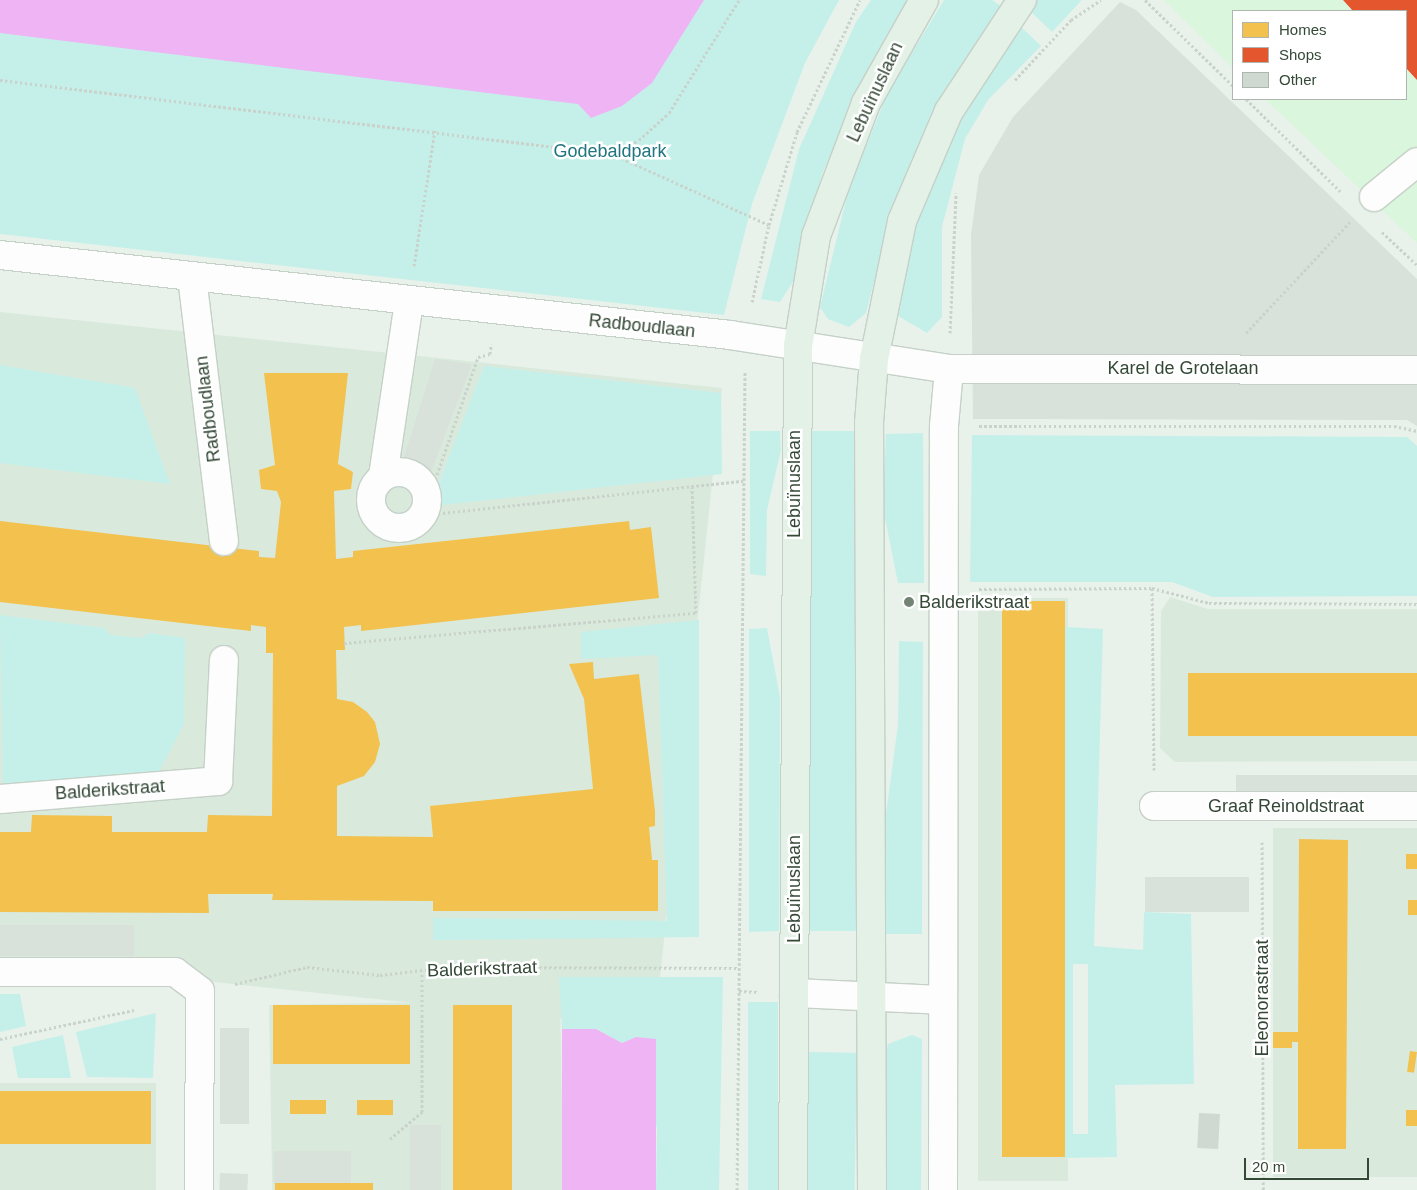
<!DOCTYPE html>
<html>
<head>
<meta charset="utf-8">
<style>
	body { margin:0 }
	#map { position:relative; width:1417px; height:1190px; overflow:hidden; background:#e8f2ea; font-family:Helvetica,sans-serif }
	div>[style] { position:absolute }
	.residential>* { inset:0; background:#d9eadd; transform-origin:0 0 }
	.commercial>* { inset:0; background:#daf6dc }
	.green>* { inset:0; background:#c5f0ea; transform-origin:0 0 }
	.parking>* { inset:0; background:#d8e1da; transform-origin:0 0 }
	.water>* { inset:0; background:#eeb4f4 }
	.homes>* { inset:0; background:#f2c14e; transform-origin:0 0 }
	.shops>* { inset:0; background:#e4572e }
	.building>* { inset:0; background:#cfd9d1; transform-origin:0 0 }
	.path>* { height:3px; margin-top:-1.5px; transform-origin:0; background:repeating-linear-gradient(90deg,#c9d2cb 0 2.5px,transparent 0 5px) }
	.roads { filter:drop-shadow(1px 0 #c5d0c7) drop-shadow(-1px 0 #c5d0c7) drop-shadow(0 1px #c5d0c7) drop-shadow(0 -1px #c5d0c7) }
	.street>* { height:28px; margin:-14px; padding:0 14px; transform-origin:14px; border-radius:14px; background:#fcfdfc }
	.street>.ring { margin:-14px; padding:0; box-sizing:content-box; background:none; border:28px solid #fcfdfc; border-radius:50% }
	.primary>* { height:28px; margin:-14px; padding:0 14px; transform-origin:14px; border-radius:14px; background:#e3f1e6 }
	.dots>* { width:14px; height:14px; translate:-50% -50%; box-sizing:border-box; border:2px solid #fff; border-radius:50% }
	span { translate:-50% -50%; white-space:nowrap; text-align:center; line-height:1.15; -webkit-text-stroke:5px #fff; paint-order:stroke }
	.street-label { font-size:18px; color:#344836 }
	.park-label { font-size:18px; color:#207580 }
	.poi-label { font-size:18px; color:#344836 }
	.left { translate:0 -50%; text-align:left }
	.legend { position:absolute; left:1232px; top:10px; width:175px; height:90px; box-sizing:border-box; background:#fff; border:1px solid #aeb6af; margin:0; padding:6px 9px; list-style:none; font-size:15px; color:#344836 }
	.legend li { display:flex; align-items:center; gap:10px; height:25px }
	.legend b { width:25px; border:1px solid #aeb6af }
	.scale { position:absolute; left:1244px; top:1158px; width:125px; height:22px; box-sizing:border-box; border:2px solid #344836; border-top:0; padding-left:6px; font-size:15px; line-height:18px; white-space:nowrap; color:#344836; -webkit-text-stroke:4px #fff; paint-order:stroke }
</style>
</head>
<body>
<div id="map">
	<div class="residential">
		<div style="left:0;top:312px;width:726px;height:644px;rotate:6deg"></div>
		<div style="clip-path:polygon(1170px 597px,1208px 609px,1417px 609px,1417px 761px,1175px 762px,1160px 748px,1161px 611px)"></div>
		<div style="left:1068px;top:598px;width:583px;height:90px;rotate:90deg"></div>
		<div style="left:1273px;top:828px;width:144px;height:349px"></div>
		<div style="left:560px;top:1000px;width:190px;height:291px;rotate:89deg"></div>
		<div style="left:0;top:1083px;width:156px;height:107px"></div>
	</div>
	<div class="commercial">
		<div style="clip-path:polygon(1164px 0,1417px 0,1417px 243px,1265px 99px,1406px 99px,1406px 11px,1233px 11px,1233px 68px)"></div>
	</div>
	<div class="green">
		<div style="clip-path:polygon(0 0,839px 0,805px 63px,752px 204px,724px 315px,0 234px)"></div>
		<div style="clip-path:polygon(871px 0,909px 0,857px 94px,822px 174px,796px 277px,780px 302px,761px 299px,799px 149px,856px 22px)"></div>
		<div style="clip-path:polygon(944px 0,992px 0,1004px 8px,937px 107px,895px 200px,866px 313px,849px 327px,828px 319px,820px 307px,848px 192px,887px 94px)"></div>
		<div style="clip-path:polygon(1038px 0,1082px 0,1052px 32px,1028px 9px)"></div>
		<div style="clip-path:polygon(1018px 24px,1041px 46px,988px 100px,965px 139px,942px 227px,942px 317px,927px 333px,898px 316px,896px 294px,923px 200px,943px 149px)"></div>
		<div style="clip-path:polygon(0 365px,135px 388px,170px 484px,0 463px)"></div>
		<div style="clip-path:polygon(484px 366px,721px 393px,722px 474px,442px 505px,439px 483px)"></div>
		<div style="clip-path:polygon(750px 431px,780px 431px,781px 450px,767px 510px,766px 576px,750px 574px)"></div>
		<div style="left:860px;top:431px;width:500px;height:50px;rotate:90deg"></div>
		<div style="clip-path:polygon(923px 433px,924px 583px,898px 583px,883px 508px,886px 434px)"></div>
		<div style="clip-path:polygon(972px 435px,1407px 437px,1417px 446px,1417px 596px,1213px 597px,1172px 582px,970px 582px)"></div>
		<div style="clip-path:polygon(0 615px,104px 628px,111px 635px,142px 638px,149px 633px,185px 638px,184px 724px,156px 777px,3px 790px)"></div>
		<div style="clip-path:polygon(699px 620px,699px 937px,433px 940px,433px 918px,667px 921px,658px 655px,581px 659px,581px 632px)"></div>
		<div style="clip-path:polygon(evenodd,1065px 627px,1103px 629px,1094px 946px,1143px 950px,1144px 912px,1191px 914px,1194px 1084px,1115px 1085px,1117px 1157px,1063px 1158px,1065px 627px,1073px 964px,1088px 964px,1088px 1134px,1073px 1134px,1073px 964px)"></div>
		<div style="clip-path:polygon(767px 628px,780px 697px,779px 931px,749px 932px,749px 629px)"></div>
		<div style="clip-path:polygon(899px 641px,923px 642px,922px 934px,884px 934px,882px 843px,898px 725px)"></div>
		<div style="clip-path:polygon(559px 977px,723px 977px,719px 1190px,656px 1190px,657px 1128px,636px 1037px,622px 1043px,596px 1029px,562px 1029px)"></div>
		<div style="clip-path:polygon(0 994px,20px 994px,26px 1026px,0 1032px)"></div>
		<div style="left:748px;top:1002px;width:30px;height:188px"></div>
		<div style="clip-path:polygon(156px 1013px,153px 1078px,87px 1077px,76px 1032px)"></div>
		<div style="clip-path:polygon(63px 1035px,71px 1078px,18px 1078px,12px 1047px)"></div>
		<div style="clip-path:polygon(912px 1035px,922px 1039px,921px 1190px,883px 1190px,883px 1065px,888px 1044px)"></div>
		<div style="left:808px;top:1052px;width:49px;height:138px;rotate:1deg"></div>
	</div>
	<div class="parking">
		<div style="clip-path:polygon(1120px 2px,1136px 10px,1417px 279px,1417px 426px,1407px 420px,973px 419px,971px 235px,979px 175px,1013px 117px)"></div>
		<div style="clip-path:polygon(435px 359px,472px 364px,430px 475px,403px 460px)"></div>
		<div style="left:1236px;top:775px;width:181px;height:17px"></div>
		<div style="left:1145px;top:877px;width:104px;height:35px"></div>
		<div style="left:0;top:925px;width:134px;height:31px"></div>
		<div style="left:220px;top:1028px;width:29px;height:96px"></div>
		<div style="left:410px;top:1125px;width:31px;height:65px"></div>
		<div style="left:274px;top:1151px;width:77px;height:33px"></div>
		<div style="left:220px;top:1173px;width:28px;height:17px;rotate:2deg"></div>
	</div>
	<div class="water">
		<div style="clip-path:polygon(0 0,704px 0,652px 83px,622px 106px,591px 118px,578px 104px,0 33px)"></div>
		<div style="clip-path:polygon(562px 1029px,596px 1029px,622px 1043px,636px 1037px,656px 1039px,656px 1190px,562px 1190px)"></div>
	</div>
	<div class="homes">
		<div style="clip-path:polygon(264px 373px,348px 373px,338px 464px,353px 472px,351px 489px,334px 491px,336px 559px,353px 557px,353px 551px,629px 521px,630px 530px,651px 527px,659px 598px,361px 631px,361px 625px,344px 627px,345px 650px,336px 650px,337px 699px,353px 702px,367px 712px,375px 722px,380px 744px,375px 762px,364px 776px,337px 786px,337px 836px,433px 837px,430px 806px,593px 789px,584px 699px,569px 664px,593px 662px,594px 679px,639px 674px,655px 811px,655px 826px,649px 827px,652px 860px,658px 860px,658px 911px,433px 911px,433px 901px,272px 900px,273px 894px,208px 894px,209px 913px,0 912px,0 832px,31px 832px,32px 815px,112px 816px,112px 832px,207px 832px,208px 815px,272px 816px,273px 653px,266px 653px,266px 627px,251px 625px,251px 631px,0 602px,0 521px,259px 551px,259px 557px,275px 558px,281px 502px,277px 491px,261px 489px,259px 470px,275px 465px)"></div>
		<div style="left:1002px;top:601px;width:63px;height:556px"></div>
		<div style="left:1188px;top:673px;width:229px;height:63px"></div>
		<div style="clip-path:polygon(1299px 839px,1348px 840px,1346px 1149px,1298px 1149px,1298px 1042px,1292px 1042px,1292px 1048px,1273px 1048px,1273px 1032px,1298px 1032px)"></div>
		<div style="left:1406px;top:854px;width:11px;height:15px"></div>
		<div style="left:1408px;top:900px;width:9px;height:15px"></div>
		<div style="left:273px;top:1005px;width:137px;height:59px"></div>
		<div style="left:453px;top:1005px;width:59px;height:185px"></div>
		<div style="left:1410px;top:1051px;width:7px;height:21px;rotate:8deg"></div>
		<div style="left:0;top:1091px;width:151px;height:53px"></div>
		<div style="left:290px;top:1100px;width:36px;height:14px"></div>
		<div style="left:357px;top:1100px;width:36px;height:15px"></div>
		<div style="left:1406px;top:1110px;width:11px;height:16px"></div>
		<div style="left:275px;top:1183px;width:98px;height:7px"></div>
	</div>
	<div class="shops">
		<div style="clip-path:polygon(1343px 0,1417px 0,1417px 80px,1406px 68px,1406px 11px,1353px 11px)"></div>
	</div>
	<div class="building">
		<div style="left:1199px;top:1113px;width:21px;height:35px;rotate:3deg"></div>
	</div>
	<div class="path">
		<div style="left:1145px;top:0;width:123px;rotate:44.3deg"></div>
		<div style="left:0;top:80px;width:616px;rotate:6.89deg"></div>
		<div style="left:612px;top:154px;width:172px;rotate:24.3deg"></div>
		<div style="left:1015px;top:80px;width:82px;rotate:-47deg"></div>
		<div style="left:1071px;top:20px;width:36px;rotate:-34deg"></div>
		<div style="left:1246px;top:99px;width:132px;rotate:44.4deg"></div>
		<div style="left:612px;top:154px;width:30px;rotate:-27deg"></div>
		<div style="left:639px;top:140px;width:40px;rotate:-42deg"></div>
		<div style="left:669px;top:113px;width:133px;rotate:-58.2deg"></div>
		<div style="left:1382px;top:232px;width:48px;rotate:43.3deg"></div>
		<div style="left:414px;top:266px;width:138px;rotate:-81.2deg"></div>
		<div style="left:752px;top:302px;width:79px;rotate:-77.6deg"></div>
		<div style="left:769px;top:225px;width:97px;rotate:-73.2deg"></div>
		<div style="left:797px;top:132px;width:146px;rotate:-64.5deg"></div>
		<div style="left:950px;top:333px;width:140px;rotate:-87.5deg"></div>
		<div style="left:1246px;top:333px;width:152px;rotate:-46.9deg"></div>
		<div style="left:979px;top:426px;width:415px"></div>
		<div style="left:1394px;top:426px;width:24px;rotate:12deg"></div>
		<div style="left:427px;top:503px;width:155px;rotate:-70.7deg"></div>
		<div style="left:478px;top:357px;width:12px;rotate:-14deg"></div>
		<div style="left:490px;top:354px;width:10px;rotate:-84deg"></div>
		<div style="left:423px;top:515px;width:322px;rotate:-6.1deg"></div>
		<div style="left:1152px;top:588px;width:182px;rotate:89.4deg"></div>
		<div style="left:979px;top:589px;width:173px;rotate:-0.3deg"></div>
		<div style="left:1152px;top:588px;width:59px;rotate:14.7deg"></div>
		<div style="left:1209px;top:603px;width:208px;rotate:0.3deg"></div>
		<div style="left:344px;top:643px;width:353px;rotate:-4.9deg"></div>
		<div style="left:696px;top:613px;width:126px;rotate:-91.8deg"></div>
		<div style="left:1262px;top:842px;width:348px;rotate:89.8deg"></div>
		<div style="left:235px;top:984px;width:74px;rotate:-13.3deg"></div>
		<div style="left:307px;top:967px;width:73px;rotate:6.3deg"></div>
		<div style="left:380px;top:975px;width:69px;rotate:-6.6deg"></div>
		<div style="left:449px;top:967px;width:289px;rotate:0.2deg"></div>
		<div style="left:739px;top:991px;width:19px;rotate:3deg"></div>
		<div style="left:0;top:1039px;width:137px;rotate:-12.2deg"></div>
		<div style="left:390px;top:1139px;width:42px;rotate:-40.2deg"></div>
		<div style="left:422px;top:1112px;width:141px;rotate:-90deg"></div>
		<div style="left:737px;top:1190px;width:818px;rotate:-89.44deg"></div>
	</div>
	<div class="roads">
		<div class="street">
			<div style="left:1374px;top:197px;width:55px;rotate:-39.1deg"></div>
			<div style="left:0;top:255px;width:734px;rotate:6.25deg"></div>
			<div style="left:730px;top:335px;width:222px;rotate:8.8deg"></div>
			<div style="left:949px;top:369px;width:468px;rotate:0.1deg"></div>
			<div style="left:192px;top:277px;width:266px;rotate:83.1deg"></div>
			<div class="ring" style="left:371px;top:472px;width:28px;height:28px"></div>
			<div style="left:383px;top:476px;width:175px;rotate:-81.5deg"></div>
			<div style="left:0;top:799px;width:219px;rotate:-4.7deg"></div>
			<div style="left:218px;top:781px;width:121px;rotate:-87.2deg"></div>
			<div style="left:1154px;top:806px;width:263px"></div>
			<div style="left:0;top:972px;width:175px"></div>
			<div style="left:175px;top:972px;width:31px;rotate:37deg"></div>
			<div style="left:200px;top:991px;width:199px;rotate:90.3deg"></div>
			<div style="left:794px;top:993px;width:148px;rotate:2.7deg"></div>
			<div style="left:943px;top:1190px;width:764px;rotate:-89.93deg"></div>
			<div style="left:944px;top:426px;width:57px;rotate:-85deg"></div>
		</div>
		<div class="primary">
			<div style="left:793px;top:1190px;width:844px;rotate:-89.66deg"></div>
			<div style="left:798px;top:346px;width:111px;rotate:-80.7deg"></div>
			<div style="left:816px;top:236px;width:142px;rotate:-69.4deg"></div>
			<div style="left:866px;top:103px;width:118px;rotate:-60.6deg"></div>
			<div style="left:872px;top:1190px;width:767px;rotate:-90.22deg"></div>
			<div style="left:869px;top:423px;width:64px;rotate:-85.5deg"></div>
			<div style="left:874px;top:359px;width:141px;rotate:-78.5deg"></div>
			<div style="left:902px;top:221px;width:120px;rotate:-66.9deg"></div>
			<div style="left:949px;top:111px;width:133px;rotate:-56.7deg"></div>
		</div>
	</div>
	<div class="dots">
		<div style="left:909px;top:602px;background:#738475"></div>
	</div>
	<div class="street-label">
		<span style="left:875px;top:92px;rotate:-65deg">Lebuïnuslaan</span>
		<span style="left:642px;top:326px;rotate:6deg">Radboudlaan</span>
		<span style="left:1183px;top:368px">Karel de Grotelaan</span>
		<span style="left:208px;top:409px;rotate:-97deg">Radboudlaan</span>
		<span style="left:794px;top:484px;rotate:-90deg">Lebuïnuslaan</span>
		<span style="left:110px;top:790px;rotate:-4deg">Balderikstraat</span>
		<span style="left:1286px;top:806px">Graaf Reinoldstraat</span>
		<span style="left:794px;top:889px;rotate:-90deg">Lebuïnuslaan</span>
		<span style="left:482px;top:969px;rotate:-2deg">Balderikstraat</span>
		<span style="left:1262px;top:998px;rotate:-90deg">Eleonorastraat</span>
	</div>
	<div class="park-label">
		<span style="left:610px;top:151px">Godebaldpark</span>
	</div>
	<div class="poi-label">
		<span class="left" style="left:919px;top:602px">Balderikstraat</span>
	</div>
	<ul class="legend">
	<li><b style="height:14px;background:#f2c14e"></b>Homes</li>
	<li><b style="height:14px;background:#e4572e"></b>Shops</li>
	<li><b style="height:14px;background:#cfd9d1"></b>Other</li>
	</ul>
	<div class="scale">20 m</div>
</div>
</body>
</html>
